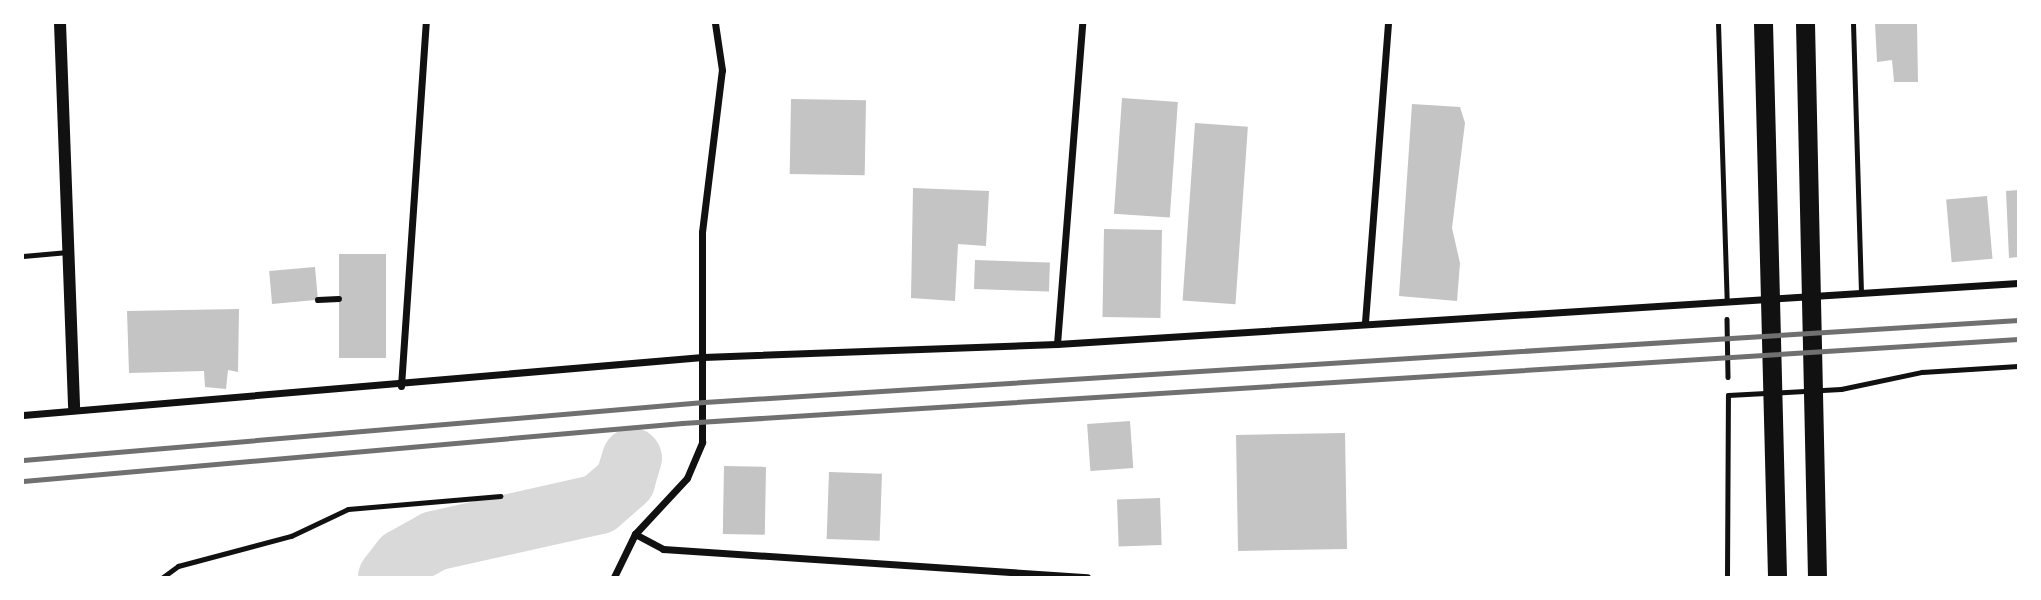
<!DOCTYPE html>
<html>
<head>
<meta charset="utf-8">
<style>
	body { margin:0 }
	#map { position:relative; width:2041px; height:600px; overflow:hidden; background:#fff; font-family:Jost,sans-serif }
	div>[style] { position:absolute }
	.river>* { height:60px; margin:-30px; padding:0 30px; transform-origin:30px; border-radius:30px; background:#d9d9d9 }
	.building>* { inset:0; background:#c4c4c4; transform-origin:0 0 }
	.path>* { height:4.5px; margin:-2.25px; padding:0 2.25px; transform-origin:2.25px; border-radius:2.25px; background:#111 }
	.service>* { height:5px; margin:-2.5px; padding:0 2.5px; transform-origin:2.5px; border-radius:2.5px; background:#111 }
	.pedestrian>* { height:6px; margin:-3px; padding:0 3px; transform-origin:3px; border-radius:3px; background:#111 }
	.minor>* { height:7px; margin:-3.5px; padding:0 3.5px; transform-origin:3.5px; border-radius:3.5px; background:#111 }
	.tertiary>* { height:12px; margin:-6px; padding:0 6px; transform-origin:6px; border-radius:6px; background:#111 }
	.trunk>* { height:19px; margin:-9.5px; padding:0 9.5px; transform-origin:9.5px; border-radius:9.5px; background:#111 }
	.rail>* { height:5px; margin:-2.5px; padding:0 2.5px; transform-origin:2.5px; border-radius:2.5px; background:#707070 }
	span { translate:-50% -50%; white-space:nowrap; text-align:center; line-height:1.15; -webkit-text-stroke:6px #fff; paint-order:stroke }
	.frame { position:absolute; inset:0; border:24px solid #fff; pointer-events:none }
</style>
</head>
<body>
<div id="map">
	<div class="river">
		<div style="left:388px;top:577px;width:23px;rotate:-52deg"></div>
		<div style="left:402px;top:559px;width:37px;rotate:-29deg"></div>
		<div style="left:434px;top:541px;width:169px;rotate:-12.6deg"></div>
		<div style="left:599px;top:504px;width:35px;rotate:-41deg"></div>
		<div style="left:625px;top:481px;width:24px;rotate:-73deg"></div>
	</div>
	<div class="building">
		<div style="clip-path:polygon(1875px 23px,1917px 23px,1918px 82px,1894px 82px,1892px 60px,1877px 62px)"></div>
		<div style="left:1122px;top:98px;width:56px;height:116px;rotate:4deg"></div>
		<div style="left:791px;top:99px;width:75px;height:75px;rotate:1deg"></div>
		<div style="clip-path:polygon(1412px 104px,1460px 107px,1465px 123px,1452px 228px,1460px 263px,1457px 301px,1399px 296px)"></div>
		<div style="left:1195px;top:123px;width:53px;height:178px;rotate:4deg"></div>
		<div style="clip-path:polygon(913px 188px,989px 191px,986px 246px,958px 244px,955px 301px,911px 298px)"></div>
		<div style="clip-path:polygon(2018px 190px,2018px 257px,2009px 258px,2006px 191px)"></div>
		<div style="left:1987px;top:196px;width:63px;height:41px;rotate:85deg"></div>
		<div style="left:1104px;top:229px;width:58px;height:88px;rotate:1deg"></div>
		<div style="left:339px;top:254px;width:47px;height:104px"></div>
		<div style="left:975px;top:260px;width:75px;height:29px;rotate:2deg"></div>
		<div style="left:315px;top:267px;width:33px;height:46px;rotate:85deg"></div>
		<div style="clip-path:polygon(239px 309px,238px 372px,228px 370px,226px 389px,205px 387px,204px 371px,129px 373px,127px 311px)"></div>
		<div style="left:1130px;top:421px;width:47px;height:43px;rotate:86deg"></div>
		<div style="left:1345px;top:433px;width:116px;height:109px;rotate:89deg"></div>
		<div style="left:724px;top:466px;width:42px;height:68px;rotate:1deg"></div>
		<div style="left:829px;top:472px;width:53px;height:67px;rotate:2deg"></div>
		<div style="left:1160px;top:498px;width:47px;height:43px;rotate:88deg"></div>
	</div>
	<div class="path">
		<div style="left:1727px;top:319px;width:58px;rotate:89deg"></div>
	</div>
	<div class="service">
		<div style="left:1718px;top:23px;width:279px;rotate:88.2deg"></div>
		<div style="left:1853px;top:23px;width:270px;rotate:88.3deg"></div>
		<div style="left:23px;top:256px;width:45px;rotate:-5.1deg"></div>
		<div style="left:163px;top:577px;width:19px;rotate:-36deg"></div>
		<div style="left:178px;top:566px;width:117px;rotate:-14.9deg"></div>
		<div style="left:291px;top:536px;width:63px;rotate:-25.3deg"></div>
		<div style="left:348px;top:509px;width:153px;rotate:-4.9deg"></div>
		<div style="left:1727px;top:577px;width:182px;rotate:-89.7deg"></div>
		<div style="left:1728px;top:395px;width:113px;rotate:-3deg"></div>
		<div style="left:1841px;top:389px;width:83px;rotate:-11.9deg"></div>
		<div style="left:1922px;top:372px;width:96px;rotate:-3.6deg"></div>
	</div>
	<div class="pedestrian">
		<div style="left:318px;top:300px;width:21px;rotate:-3deg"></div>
	</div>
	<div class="minor">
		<div style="left:1365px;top:322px;width:300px;rotate:-85.6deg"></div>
		<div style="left:1057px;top:344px;width:322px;rotate:-85.5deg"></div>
		<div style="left:401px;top:386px;width:364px;rotate:-86.1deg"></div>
		<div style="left:23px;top:415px;width:682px;rotate:-4.88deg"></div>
		<div style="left:703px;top:357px;width:354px;rotate:-2.1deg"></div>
		<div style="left:1057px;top:344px;width:963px;rotate:-3.63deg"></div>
		<div style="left:635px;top:534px;width:32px;rotate:28deg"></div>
		<div style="left:663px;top:549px;width:425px;rotate:3.8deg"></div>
		<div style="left:614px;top:577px;width:48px;rotate:-64deg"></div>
		<div style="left:635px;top:534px;width:76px;rotate:-47.1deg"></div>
		<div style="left:687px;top:478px;width:39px;rotate:-67deg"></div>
		<div style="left:702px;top:442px;width:210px;rotate:-90deg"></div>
		<div style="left:702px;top:232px;width:163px;rotate:-83deg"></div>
		<div style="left:722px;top:70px;width:48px;rotate:-98.5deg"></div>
	</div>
	<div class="tertiary">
		<div style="left:60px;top:23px;width:384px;rotate:87.9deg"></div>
	</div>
	<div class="trunk">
		<div style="left:1763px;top:23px;width:554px;rotate:88.55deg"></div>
		<div style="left:1805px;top:23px;width:554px;rotate:88.76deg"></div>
	</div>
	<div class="rail">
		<div style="left:23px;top:460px;width:683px;rotate:-4.87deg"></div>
		<div style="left:704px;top:402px;width:1317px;rotate:-3.57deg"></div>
		<div style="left:23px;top:481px;width:662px;rotate:-5.03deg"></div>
		<div style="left:682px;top:423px;width:1339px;rotate:-3.6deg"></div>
	</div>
	<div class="frame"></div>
</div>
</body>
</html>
